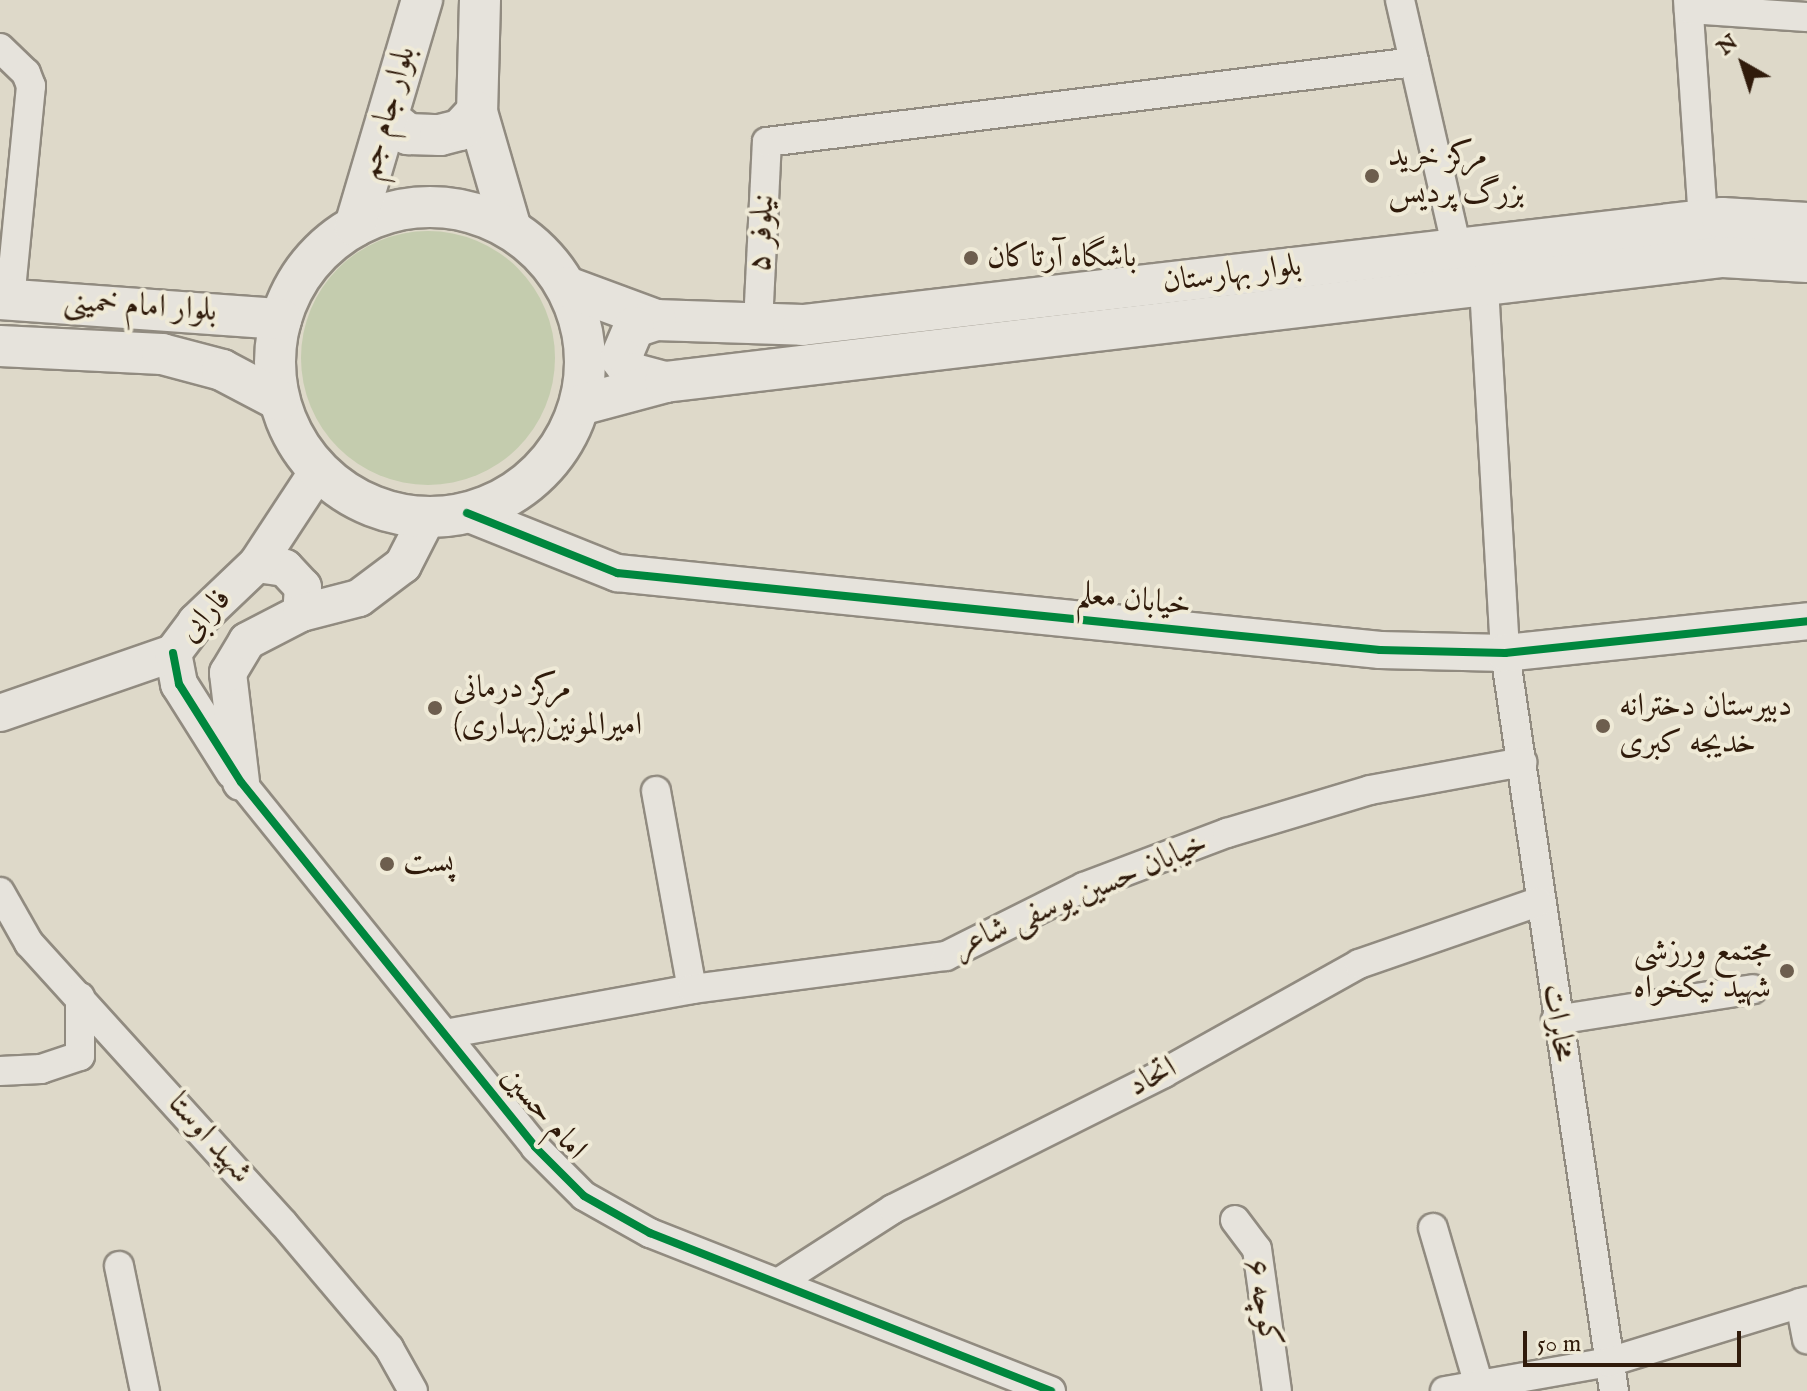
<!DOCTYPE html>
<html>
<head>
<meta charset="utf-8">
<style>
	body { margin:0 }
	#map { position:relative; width:1807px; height:1391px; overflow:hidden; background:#ded9c9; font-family:"IM FELL English",Amiri,serif }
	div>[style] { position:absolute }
	.green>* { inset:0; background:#c4ccae }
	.round { border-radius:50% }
	.roads { filter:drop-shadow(2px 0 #918b80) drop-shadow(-2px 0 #918b80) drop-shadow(0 2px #918b80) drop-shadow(0 -2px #918b80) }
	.minor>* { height:28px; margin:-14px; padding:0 14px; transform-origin:14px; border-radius:14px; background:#e6e3dc }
	.tertiary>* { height:36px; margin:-18px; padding:0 18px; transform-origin:18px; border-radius:18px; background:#e6e3dc }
	.secondary>* { height:40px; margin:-20px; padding:0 20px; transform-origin:20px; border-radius:20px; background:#e6e3dc }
	.secondary>.ring { margin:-20px; padding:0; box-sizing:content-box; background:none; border:40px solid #e6e3dc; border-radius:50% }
	.cycleway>* { height:8px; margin:-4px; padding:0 4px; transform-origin:4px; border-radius:4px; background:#00873e }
	.dots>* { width:22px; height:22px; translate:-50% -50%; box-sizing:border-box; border:4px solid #efead7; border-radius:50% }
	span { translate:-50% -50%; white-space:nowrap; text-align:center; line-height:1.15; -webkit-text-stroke:8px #efead7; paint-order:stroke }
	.street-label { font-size:32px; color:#301b0b }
	.poi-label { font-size:32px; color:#301b0b }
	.left { translate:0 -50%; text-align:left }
	.right { translate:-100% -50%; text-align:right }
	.north { position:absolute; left:1703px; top:24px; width:80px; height:80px; -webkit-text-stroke:6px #efead7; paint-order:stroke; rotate:321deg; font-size:22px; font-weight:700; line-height:32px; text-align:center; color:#301b0b }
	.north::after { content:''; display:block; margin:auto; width:28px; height:36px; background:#301b0b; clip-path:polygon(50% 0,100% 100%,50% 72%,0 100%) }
	.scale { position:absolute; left:1523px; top:1331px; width:218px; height:36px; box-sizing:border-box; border:4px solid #301b0b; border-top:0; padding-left:10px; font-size:24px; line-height:28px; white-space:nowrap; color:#301b0b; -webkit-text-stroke:6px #efead7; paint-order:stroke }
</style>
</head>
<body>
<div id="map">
	<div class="green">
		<div class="round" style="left:301px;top:231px;width:254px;height:254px"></div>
	</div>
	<div class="roads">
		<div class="minor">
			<div style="left:1400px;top:0;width:255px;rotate:77.1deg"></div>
			<div style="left:1688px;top:0;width:221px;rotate:86.1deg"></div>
			<div style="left:1689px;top:9px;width:118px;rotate:3.9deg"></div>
			<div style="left:0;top:48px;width:36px;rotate:44deg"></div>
			<div style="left:26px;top:73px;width:14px;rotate:69deg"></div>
			<div style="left:31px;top:86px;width:214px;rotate:95.6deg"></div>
			<div style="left:1484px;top:287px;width:367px;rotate:86.7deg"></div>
			<div style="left:1505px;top:653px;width:746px;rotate:81.6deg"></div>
			<div style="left:758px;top:324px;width:182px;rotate:-87.2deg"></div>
			<div style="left:767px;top:142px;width:652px;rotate:-7.05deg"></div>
			<div style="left:241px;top:782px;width:469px;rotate:51.1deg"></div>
			<div style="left:535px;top:1147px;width:69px;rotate:45deg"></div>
			<div style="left:584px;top:1196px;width:76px;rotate:29.3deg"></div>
			<div style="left:650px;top:1233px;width:431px;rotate:21.5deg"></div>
			<div style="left:656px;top:791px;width:201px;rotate:79.7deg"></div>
			<div style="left:0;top:892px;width:59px;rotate:60.4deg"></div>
			<div style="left:29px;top:943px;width:378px;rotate:47.8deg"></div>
			<div style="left:283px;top:1223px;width:164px;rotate:49.7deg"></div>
			<div style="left:389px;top:1348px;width:49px;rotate:60.8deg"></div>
			<div style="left:1556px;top:1020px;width:199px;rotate:-8.9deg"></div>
			<div style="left:445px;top:1034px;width:251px;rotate:-10.3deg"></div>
			<div style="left:692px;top:989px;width:256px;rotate:-7.4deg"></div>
			<div style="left:946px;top:956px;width:154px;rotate:-26.6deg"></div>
			<div style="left:1084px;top:887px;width:153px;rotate:-20.7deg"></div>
			<div style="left:1227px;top:833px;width:149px;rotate:-16.7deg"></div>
			<div style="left:1370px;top:790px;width:155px;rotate:-10.4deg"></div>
			<div style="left:0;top:1071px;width:41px;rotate:-2.8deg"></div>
			<div style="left:41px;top:1069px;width:41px;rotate:-18.4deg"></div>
			<div style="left:80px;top:1056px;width:59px;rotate:-90deg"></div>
			<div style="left:1235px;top:1220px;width:36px;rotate:53deg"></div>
			<div style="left:1257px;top:1249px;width:143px;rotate:82deg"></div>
			<div style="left:1433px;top:1228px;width:164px;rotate:73.7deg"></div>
			<div style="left:119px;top:1266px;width:128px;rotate:78.3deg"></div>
			<div style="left:781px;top:1281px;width:133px;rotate:-32.7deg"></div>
			<div style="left:893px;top:1209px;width:303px;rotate:-26.6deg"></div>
			<div style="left:1164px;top:1073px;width:223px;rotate:-29.2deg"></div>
			<div style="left:1359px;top:964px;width:189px;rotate:-19.1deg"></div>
			<div style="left:1800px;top:1303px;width:37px;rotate:79deg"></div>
			<div style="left:1445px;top:1391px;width:167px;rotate:-10deg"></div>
			<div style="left:1609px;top:1362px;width:207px;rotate:-17.1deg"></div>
		</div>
		<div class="tertiary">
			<div style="left:467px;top:513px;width:162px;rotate:21.8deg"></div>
			<div style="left:617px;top:573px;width:767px;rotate:5.76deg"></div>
			<div style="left:1380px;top:650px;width:125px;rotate:1.4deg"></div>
			<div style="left:1505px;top:653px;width:304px;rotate:-6deg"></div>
			<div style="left:257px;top:564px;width:28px;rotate:8deg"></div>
			<div style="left:285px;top:568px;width:26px;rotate:47deg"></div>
			<div style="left:303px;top:587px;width:26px;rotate:94deg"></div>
			<div style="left:173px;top:653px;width:32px;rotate:79deg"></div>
			<div style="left:179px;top:684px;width:103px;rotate:57.7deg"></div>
			<div style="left:0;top:713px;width:183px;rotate:-19.1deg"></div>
			<div style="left:173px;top:653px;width:39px;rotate:-53deg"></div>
			<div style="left:196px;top:622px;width:84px;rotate:-43.6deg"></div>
			<div style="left:257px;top:564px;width:111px;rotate:-56.7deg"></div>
			<div style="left:241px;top:782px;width:110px;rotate:-96.8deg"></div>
			<div style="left:228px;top:673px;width:37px;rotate:-59deg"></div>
			<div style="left:247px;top:641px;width:61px;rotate:-27.4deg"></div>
			<div style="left:301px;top:613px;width:60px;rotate:-14.5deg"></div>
			<div style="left:359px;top:598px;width:55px;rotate:-36.9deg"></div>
			<div style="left:403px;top:565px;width:53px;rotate:-62.9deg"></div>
		</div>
		<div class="secondary">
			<div style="left:480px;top:0;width:112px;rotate:91.5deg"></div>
			<div style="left:477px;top:112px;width:122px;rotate:73.8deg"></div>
			<div style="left:388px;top:118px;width:26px;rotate:39deg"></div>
			<div style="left:408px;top:134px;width:32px;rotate:2deg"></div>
			<div style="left:440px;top:135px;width:21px;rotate:-14deg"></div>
			<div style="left:460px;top:130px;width:25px;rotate:-47deg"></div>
			<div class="ring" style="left:275px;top:207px;width:270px;height:270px"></div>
			<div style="left:355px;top:226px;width:236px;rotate:-73.5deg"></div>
			<div style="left:567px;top:287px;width:95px;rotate:20.3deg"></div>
			<div style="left:656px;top:320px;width:147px;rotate:1.9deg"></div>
			<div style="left:803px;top:325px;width:925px;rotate:-6.64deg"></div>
			<div style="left:1722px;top:218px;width:85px;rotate:3.4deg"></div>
			<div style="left:0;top:299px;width:282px;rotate:4.1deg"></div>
			<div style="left:656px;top:320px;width:23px;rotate:162deg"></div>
			<div style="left:634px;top:327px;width:34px;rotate:113deg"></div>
			<div style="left:621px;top:358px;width:18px;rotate:56deg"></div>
			<div style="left:631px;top:373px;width:35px;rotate:15deg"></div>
			<div style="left:0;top:346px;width:162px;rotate:2.8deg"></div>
			<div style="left:162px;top:354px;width:62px;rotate:14.9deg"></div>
			<div style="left:222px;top:370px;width:64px;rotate:27.8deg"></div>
			<div style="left:580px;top:405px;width:88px;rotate:-15.1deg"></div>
			<div style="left:665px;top:382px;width:1065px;rotate:-6.74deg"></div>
			<div style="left:1723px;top:257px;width:84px;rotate:3.4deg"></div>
		</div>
	</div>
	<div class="cycleway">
		<div style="left:467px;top:513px;width:162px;rotate:21.8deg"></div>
		<div style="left:617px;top:573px;width:767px;rotate:5.76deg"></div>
		<div style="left:1380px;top:650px;width:125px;rotate:1.4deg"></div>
		<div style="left:1505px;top:653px;width:304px;rotate:-6deg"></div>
		<div style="left:173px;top:653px;width:32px;rotate:79deg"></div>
		<div style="left:179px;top:684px;width:116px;rotate:57.7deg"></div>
		<div style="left:241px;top:782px;width:469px;rotate:51.1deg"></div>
		<div style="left:535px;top:1147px;width:69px;rotate:45deg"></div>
		<div style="left:584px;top:1196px;width:76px;rotate:29.3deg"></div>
		<div style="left:650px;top:1233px;width:431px;rotate:21.5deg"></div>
	</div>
	<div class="dots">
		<div style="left:1372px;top:176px;background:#6d5e4e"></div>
		<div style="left:971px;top:258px;background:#6d5e4e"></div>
		<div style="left:435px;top:708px;background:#6d5e4e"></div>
		<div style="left:1603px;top:726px;background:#6d5e4e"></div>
		<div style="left:387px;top:864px;background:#6d5e4e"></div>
		<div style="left:1787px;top:971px;background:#6d5e4e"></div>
	</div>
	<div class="street-label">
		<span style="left:388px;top:113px;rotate:-74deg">بلوار جام جم</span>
		<span style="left:763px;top:233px;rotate:-87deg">نیلوفر ۵</span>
		<span style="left:1232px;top:275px;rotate:-7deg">بلوار بهارستان</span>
		<span style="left:140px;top:307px;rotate:4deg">بلوار امام خمینی</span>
		<span style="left:1134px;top:601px;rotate:6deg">خیابان معلم</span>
		<span style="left:206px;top:616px;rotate:-47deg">فارابی</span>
		<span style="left:1081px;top:896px;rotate:-23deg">خیابان حسین یوسفی شاعر</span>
		<span style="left:1557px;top:1023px;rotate:81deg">مخابرات</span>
		<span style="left:1153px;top:1078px;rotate:-28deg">اتحاد</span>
		<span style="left:543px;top:1114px;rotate:49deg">امام حسین</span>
		<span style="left:209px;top:1139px;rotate:48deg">شهید اوستا</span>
		<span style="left:1262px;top:1303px;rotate:80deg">کوچه ۶</span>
	</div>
	<div class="poi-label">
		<span class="left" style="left:1388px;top:176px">مرکز خرید<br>بزرگ پردیس</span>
		<span class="left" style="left:987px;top:258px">باشگاه آرتاکان</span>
		<span class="left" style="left:453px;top:708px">مرکز درمانی<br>امیرالمونین(بهداری)</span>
		<span class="left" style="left:1619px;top:726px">دبیرستان دخترانه<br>خدیجه کبری</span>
		<span class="left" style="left:403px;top:864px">پست</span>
		<span class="right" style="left:1771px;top:971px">مجتمع ورزشی<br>شهید نیکخواه</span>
	</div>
	<div class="north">N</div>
	<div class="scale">50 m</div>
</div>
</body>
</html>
